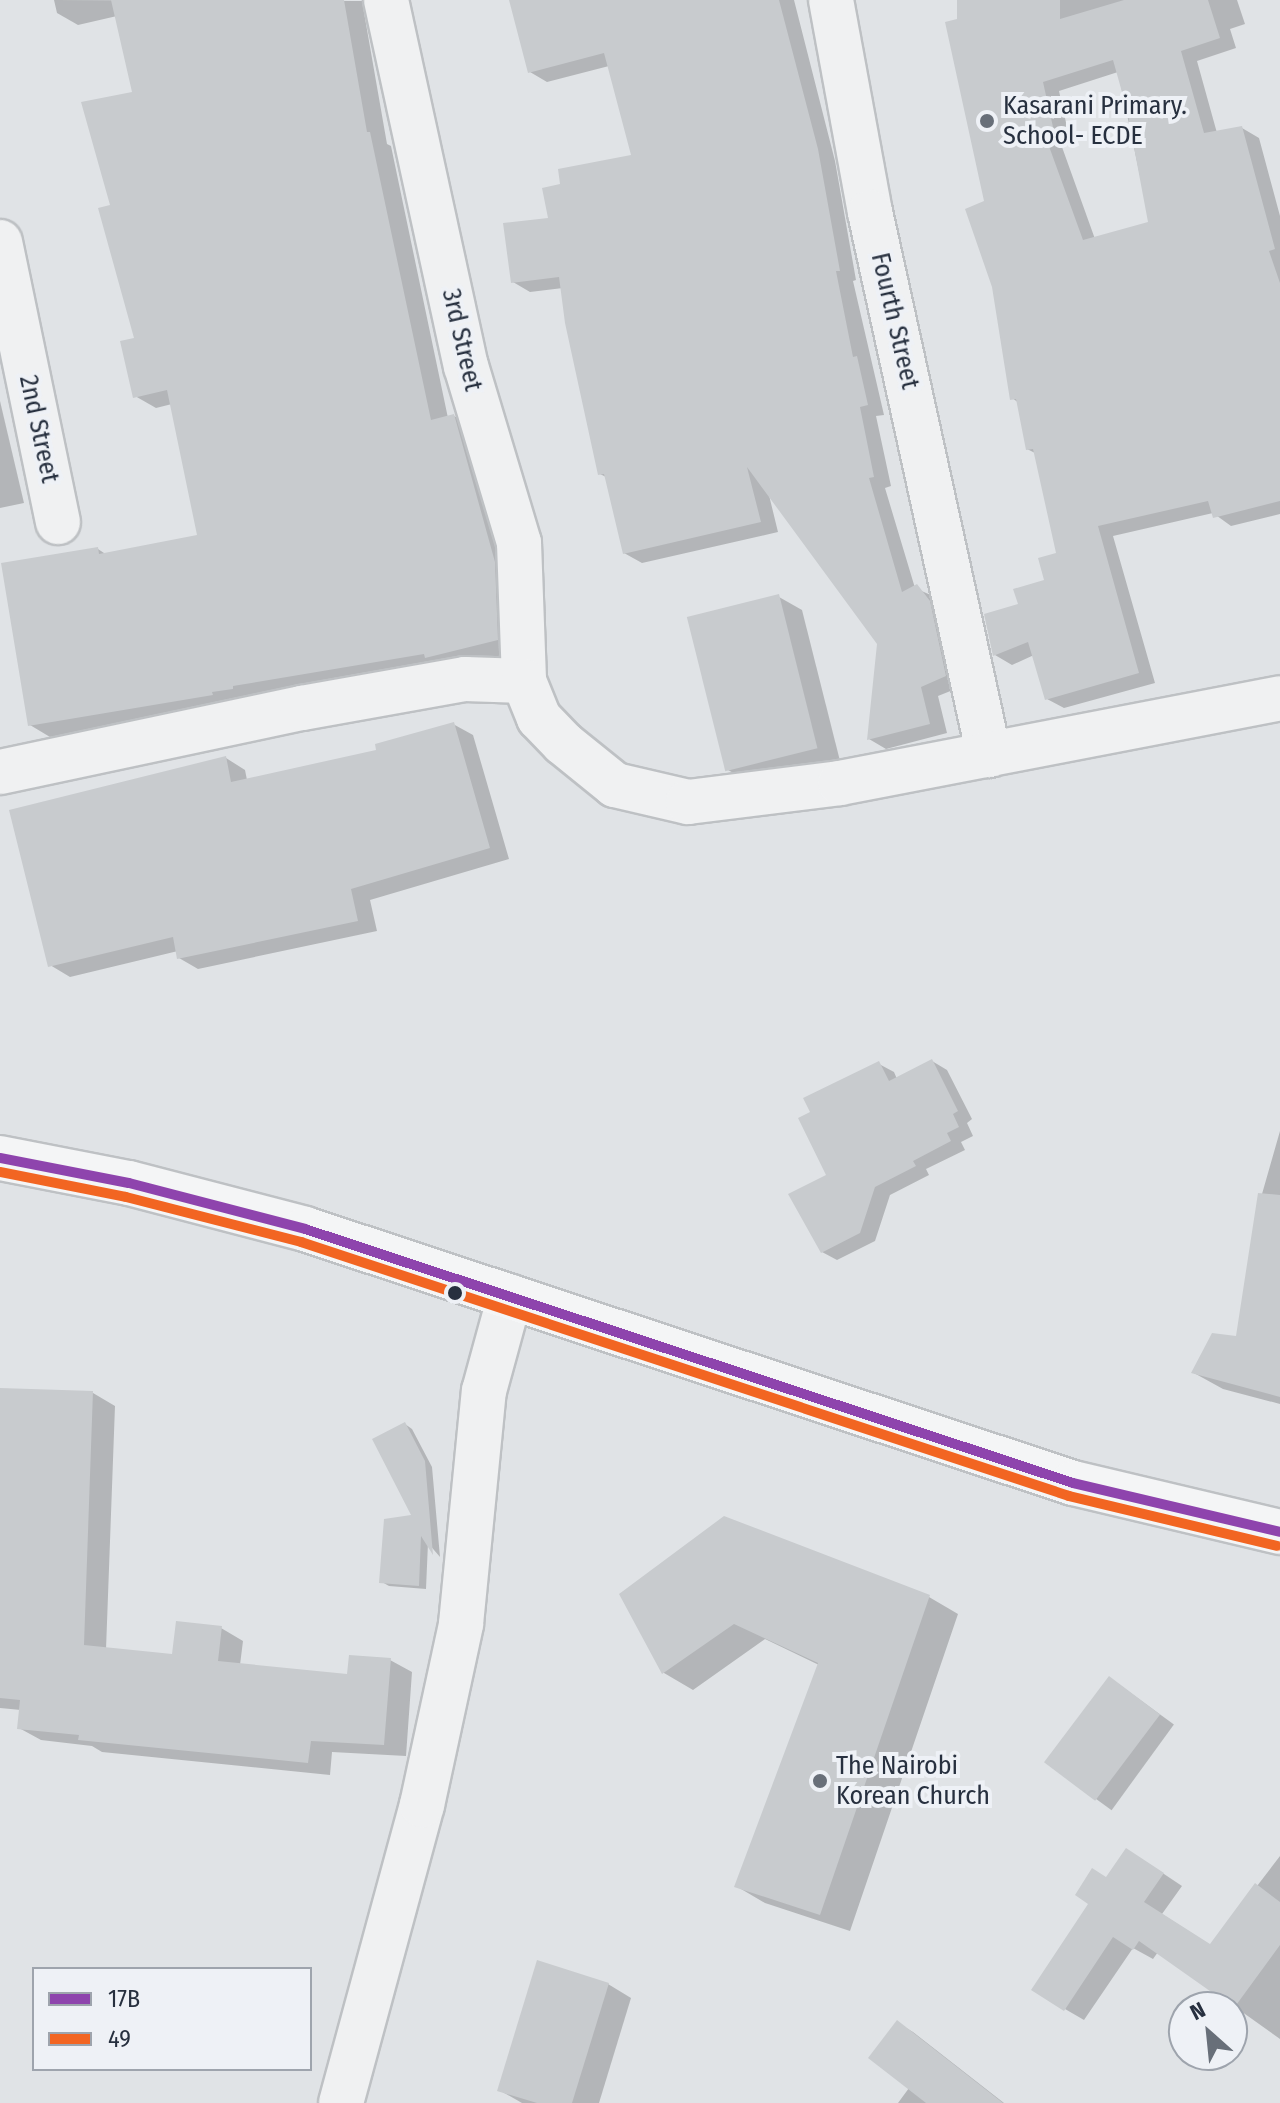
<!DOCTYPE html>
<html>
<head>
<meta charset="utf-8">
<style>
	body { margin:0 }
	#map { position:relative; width:1280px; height:2103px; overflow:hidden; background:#e0e3e6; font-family:"Fira Sans Condensed",sans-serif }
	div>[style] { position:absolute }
	.shadow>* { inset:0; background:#0003; transform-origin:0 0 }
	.building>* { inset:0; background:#c8cbce; transform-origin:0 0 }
	.roads { filter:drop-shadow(2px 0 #bec1c4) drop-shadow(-2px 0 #bec1c4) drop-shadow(0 2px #bec1c4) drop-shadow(0 -2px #bec1c4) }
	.minor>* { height:44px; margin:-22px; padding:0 22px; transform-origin:22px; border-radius:22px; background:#f0f1f2 }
	.major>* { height:44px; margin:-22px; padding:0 22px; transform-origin:22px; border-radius:22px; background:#f4f5f6 }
	.bus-1>* { height:10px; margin:-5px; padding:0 5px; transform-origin:5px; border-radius:5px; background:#8e44ad }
	.bus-2>* { height:10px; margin:-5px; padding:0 5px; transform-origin:5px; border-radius:5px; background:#f26522 }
	.dots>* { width:22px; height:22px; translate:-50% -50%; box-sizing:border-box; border:4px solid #eef1f6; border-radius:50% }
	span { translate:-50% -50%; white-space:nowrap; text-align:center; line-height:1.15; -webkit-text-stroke:8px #eef1f6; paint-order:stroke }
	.poi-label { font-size:26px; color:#27303f }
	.left { translate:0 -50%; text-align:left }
	.street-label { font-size:26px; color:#27303f }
	.legend { position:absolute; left:32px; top:1967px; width:280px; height:104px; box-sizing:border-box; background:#eef1f6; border:2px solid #9ea4ad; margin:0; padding:10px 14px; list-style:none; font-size:24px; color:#27303f }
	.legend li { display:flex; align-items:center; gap:16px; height:40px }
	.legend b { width:40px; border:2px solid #9ea4ad }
	.north { position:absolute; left:1168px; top:1991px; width:80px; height:80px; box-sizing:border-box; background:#eef1f6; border:2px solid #9ea4ad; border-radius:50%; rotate:333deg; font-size:22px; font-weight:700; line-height:32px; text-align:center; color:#27303f }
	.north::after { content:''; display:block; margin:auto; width:28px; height:36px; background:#686f79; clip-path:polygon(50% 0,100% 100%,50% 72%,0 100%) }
</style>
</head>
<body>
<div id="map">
	<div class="shadow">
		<div style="clip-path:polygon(54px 0,362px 1px,387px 144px,391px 146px,448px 418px,454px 416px,475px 428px,518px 651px,448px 669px,50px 737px,30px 725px,98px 549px,107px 555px,199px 536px,172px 404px,156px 408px,135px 396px,136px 339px,113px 207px,135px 94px,117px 16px,78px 25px,57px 13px)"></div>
		<div style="clip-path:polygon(511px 0,794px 0,835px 161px,856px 280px,853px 281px,884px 415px,876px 416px,891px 486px,885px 488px,915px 588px,935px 597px,963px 686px,938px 696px,947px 733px,886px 749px,869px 739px,879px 643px,768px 491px,778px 532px,642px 563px,624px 553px,606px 477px,600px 474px,563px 288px,530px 292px,513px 282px,550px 220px,562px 185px,633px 156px,609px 66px,547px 82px,530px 72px)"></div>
		<div style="clip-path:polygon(evenodd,959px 0,1237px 0,1245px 24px,1230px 29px,1236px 48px,1197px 61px,1217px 133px,1242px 128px,1259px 138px,1280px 216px,1280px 514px,1231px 526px,1213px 513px,1113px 536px,1155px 683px,1064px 708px,1047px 699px,1034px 655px,1012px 665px,995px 655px,1020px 605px,1046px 581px,1059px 555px,1035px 453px,1027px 449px,1019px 403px,1012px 398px,959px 0,1118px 72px,1150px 223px,1095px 239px,1062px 147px,1071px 145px,1059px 91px,1118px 72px)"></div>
		<div style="clip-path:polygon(0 401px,24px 503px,0 508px)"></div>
		<div style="clip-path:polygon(779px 597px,802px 610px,840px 761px,751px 783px,728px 770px)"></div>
		<div style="clip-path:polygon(453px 724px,473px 735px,509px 859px,370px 900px,377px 931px,198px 969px,179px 958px,178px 951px,70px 977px,50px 965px,226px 758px,245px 770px,247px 780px,379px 751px)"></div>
		<div style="clip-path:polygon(932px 1061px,947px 1070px,972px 1119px,967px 1123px,973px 1136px,961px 1142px,965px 1150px,926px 1169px,929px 1175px,890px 1195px,875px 1241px,837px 1260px,822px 1252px,829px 1176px,879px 1064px,894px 1072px,897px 1079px)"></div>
		<div style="clip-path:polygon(1280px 1131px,1280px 1404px,1223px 1389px,1194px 1373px,1237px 1339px,1256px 1215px)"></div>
		<div style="clip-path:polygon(0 1391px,93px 1393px,115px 1406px,106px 1650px,174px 1656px,221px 1628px,243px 1641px,240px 1665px,349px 1677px,390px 1660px,412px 1672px,406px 1756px,332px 1752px,330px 1775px,102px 1752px,92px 1746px,41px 1740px,19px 1728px,21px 1710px,0 1708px)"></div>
		<div style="clip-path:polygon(405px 1424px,412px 1429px,432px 1467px,440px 1557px,428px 1543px,426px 1589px,389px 1586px,382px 1582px,414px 1517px)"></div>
		<div style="clip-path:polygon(621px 1595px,929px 1597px,958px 1614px,850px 1931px,765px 1903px,736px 1886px,819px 1665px,765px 1639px,693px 1690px,664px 1673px)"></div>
		<div style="left:1110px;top:1678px;width:79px;height:106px;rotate:36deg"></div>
		<div style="clip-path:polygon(1280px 1856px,1280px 2039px,1158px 1952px,1153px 1959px,1133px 1948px,1084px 2020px,1065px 2009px,1108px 1879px,1146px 1862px,1182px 1886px,1162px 1914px,1211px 1946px)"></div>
		<div style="clip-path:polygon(608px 1984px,631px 1998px,599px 2103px,522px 2103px,499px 2090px)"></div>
		<div style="clip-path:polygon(898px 2023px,913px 2032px,1004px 2103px,898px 2103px,909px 2088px)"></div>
	</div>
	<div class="building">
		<div style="clip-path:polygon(111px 0,344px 0,367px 132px,370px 132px,431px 420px,454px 414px,495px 562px,498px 640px,425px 658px,424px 654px,233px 686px,233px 689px,212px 692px,213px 695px,28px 726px,1px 563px,98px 547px,99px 554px,197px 535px,167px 390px,133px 398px,120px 341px,134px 338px,98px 208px,110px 205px,81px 102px,132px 92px)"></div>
		<div style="clip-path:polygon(509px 0,779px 0,818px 149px,840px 271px,836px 271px,853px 357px,857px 356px,868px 405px,860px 407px,874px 477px,869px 478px,902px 592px,917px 584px,930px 601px,946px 676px,921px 687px,930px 724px,867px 740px,877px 644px,747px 467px,761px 522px,623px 554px,604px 474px,598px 475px,565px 323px,559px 277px,511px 283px,503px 223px,548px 218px,542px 188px,560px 184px,558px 169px,631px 155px,604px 53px,528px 73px)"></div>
		<div style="clip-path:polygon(evenodd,957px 0,1060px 0,1060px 19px,1124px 0,1208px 0,1220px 38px,1181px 51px,1204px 133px,1242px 126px,1275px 249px,1269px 251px,1280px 283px,1280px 501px,1213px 518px,1208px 501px,1098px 526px,1139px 673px,1045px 700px,1028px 642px,993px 656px,984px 614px,1018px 604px,1013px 589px,1044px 580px,1038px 558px,1056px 553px,1033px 449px,1026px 450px,1016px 399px,1010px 400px,992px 287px,965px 209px,984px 201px,945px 22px,957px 19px,957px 0,1113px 60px,1127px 110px,1148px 222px,1083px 240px,1046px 138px,1055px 136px,1043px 82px,1113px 60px)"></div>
		<div style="left:779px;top:594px;width:159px;height:95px;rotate:76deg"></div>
		<div style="clip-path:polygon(454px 722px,490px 848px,351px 889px,358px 921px,177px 959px,173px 937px,48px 967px,9px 810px,226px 756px,231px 782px,376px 750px,375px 744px)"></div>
		<div style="clip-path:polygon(932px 1059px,958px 1111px,953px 1114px,959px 1127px,947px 1133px,951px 1141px,913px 1161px,916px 1166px,875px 1187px,860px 1233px,821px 1253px,788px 1194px,826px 1175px,798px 1118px,810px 1112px,803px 1098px,879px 1061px,889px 1081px)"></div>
		<div style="clip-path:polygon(1258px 1193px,1280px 1195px,1280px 1397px,1191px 1373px,1212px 1333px,1236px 1336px)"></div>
		<div style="clip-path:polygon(0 1388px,93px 1391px,84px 1645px,172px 1654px,176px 1621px,222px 1626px,218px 1661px,347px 1674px,349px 1655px,391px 1658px,384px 1745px,311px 1741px,308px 1763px,78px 1740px,79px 1735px,17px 1729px,20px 1700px,0 1698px)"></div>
		<div style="clip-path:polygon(405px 1422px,425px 1461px,433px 1555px,421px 1536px,419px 1586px,379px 1583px,384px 1519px,411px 1515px,372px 1439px)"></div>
		<div style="clip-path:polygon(724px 1516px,930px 1595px,820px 1915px,734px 1887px,818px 1663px,734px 1624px,662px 1674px,619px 1594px)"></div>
		<div style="left:1109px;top:1676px;width:64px;height:108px;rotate:37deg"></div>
		<div style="clip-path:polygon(1126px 1848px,1164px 1873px,1144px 1902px,1210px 1944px,1255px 1883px,1280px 1902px,1280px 1945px,1234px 2008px,1139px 1941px,1133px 1950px,1113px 1937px,1064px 2011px,1031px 1990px,1088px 1904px,1075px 1895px,1092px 1868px,1106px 1877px)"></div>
		<div style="clip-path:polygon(537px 1960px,609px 1983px,572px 2103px,537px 2103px,497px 2091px)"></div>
		<div style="clip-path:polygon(897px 2020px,1003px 2103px,926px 2103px,868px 2058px)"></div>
	</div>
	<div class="roads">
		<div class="minor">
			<div style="left:386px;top:0;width:375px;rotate:77.7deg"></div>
			<div style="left:466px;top:366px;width:185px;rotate:73.3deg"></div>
			<div style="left:519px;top:543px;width:138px;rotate:87.9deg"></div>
			<div style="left:831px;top:0;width:216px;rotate:79.6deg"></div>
			<div style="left:870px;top:212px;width:556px;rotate:77.64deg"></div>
			<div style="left:0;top:242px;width:286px;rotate:78.3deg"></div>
			<div style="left:0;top:772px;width:309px;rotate:-12deg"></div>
			<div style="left:302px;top:708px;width:166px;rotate:-10.1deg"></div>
			<div style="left:465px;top:679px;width:59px;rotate:1.9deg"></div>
			<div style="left:524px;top:681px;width:40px;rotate:68deg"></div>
			<div style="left:539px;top:718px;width:35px;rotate:46deg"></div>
			<div style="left:563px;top:743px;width:67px;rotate:38.9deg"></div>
			<div style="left:615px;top:785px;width:75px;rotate:13.1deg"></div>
			<div style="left:688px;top:802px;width:153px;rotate:-7.1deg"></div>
			<div style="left:840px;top:783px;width:448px;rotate:-10.9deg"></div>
			<div style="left:341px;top:2103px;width:309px;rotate:-74.8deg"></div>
			<div style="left:422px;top:1805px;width:185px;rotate:-77.8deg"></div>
			<div style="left:461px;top:1624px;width:234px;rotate:-84.4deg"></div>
			<div style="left:484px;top:1391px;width:98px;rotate:-74.7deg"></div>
		</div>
		<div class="major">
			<div style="left:0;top:1158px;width:131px;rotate:11deg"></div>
			<div style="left:129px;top:1183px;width:182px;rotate:14.6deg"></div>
			<div style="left:305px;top:1229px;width:809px;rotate:18.3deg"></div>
			<div style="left:1073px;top:1483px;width:213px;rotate:13.3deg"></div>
		</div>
	</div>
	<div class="bus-1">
		<div style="left:0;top:1158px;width:131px;rotate:11deg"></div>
		<div style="left:129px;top:1183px;width:182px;rotate:14.6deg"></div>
		<div style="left:305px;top:1229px;width:809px;rotate:18.3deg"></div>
		<div style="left:1073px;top:1483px;width:213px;rotate:13.3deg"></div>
	</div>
	<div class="bus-2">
		<div style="left:0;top:1172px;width:128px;rotate:11.2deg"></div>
		<div style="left:126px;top:1197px;width:181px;rotate:14.4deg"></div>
		<div style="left:301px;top:1242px;width:809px;rotate:18.3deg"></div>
		<div style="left:1069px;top:1496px;width:214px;rotate:13.5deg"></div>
	</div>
	<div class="dots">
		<div style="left:987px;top:121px;background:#686f79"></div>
		<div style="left:455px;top:1293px;background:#27303f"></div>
		<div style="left:820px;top:1781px;background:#686f79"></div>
	</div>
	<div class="poi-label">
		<span class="left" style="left:1003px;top:121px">Kasarani Primary.<br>School- ECDE</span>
		<span class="left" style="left:836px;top:1781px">The Nairobi<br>Korean Church</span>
	</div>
	<div class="street-label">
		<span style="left:895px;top:321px;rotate:77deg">Fourth Street</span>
		<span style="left:462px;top:340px;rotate:77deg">3rd Street</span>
		<span style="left:39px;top:429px;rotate:78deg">2nd Street</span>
	</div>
	<ul class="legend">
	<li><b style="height:10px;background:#8e44ad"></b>17B</li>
	<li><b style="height:10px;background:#f26522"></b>49</li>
	</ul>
	<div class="north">N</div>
</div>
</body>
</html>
